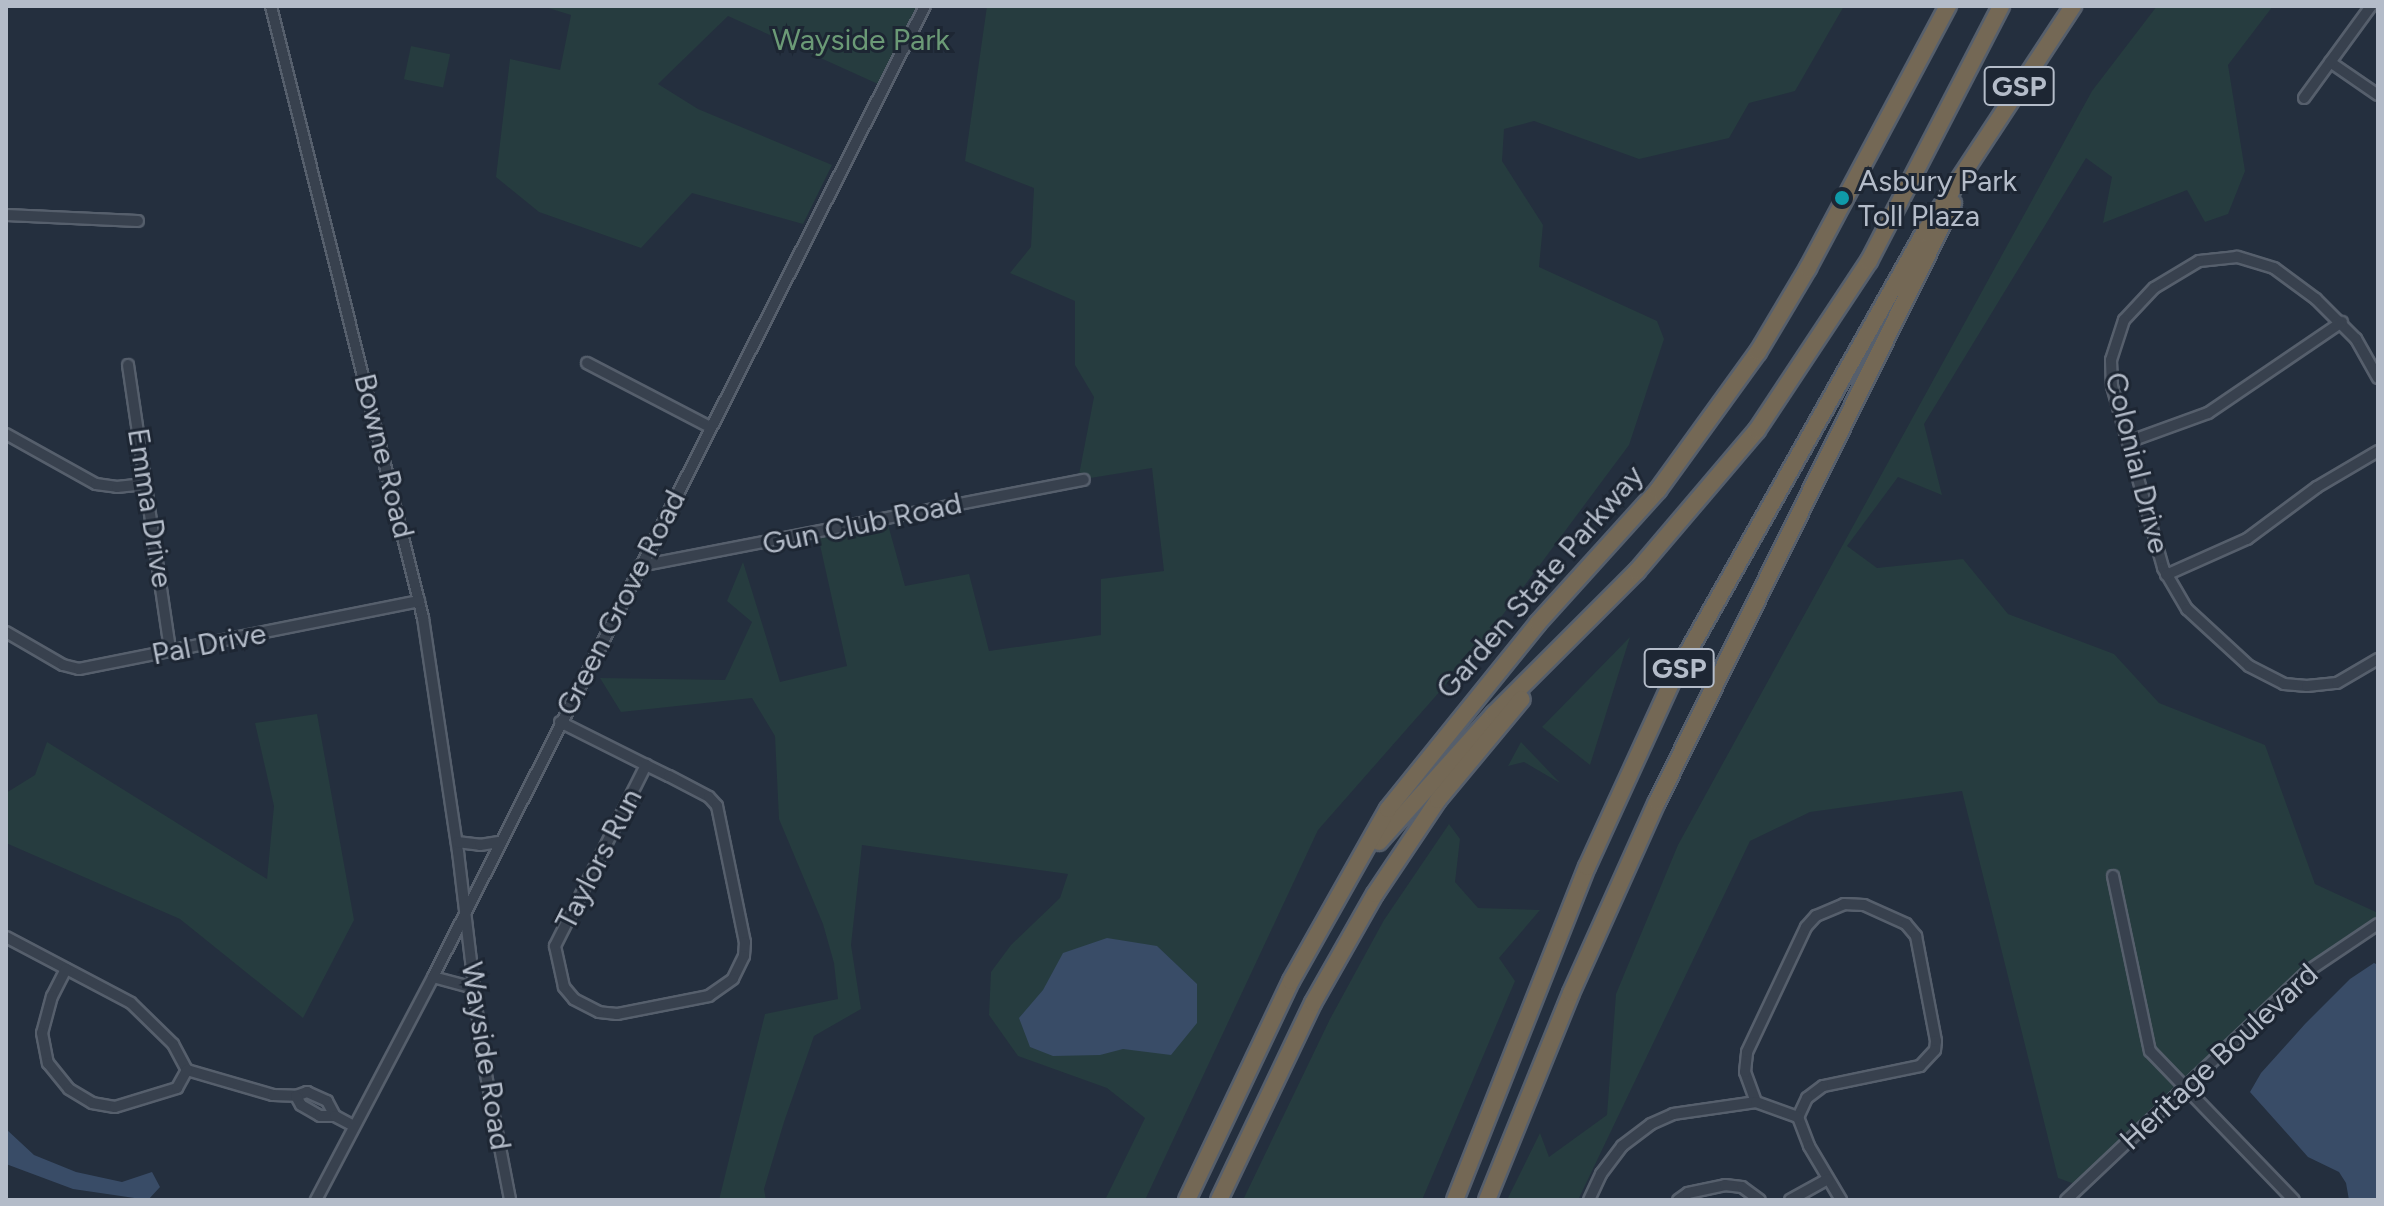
<!DOCTYPE html>
<html>
<head>
<meta charset="utf-8">
<style>
	body { margin:0 }
	#map { position:relative; width:2384px; height:1206px; overflow:hidden; background:#242f3e; font-family:Figtree,sans-serif }
	div>[style] { position:absolute }
	.green>* { inset:0; background:#263c3f; transform-origin:0 0 }
	.water>* { inset:0; background:#394c67 }
	.roads { filter:drop-shadow(2px 0 #565f6c) drop-shadow(-2px 0 #565f6c) drop-shadow(0 2px #565f6c) drop-shadow(0 -2px #565f6c) }
	.minor>* { height:10px; margin:-5px; padding:0 5px; transform-origin:5px; border-radius:5px; background:#38414e }
	.highway>* { height:16px; margin:-8px; padding:0 8px; transform-origin:8px; border-radius:8px; background:#746855 }
	.dots>* { width:22px; height:22px; translate:-50% -50%; box-sizing:border-box; border:4px solid #1d2633; border-radius:50% }
	span { translate:-50% -50%; white-space:nowrap; text-align:center; line-height:1.15; -webkit-text-stroke:6px #1d2633; paint-order:stroke }
	.shield-label span { padding:2px 6px; background:#1d2633; border:2px solid; border-radius:6px; -webkit-text-stroke-width:0 }
	.shield-label { font-size:28px; color:#b4bcc9; font-weight:700 }
	.park-label { font-size:30px; color:#6b9a76 }
	.poi-label { font-size:30px; color:#b4bcc9 }
	.left { translate:0 -50%; text-align:left }
	.street-label { font-size:30px; color:#b4bcc9 }
	.frame { position:absolute; inset:0; border:8px solid #b4bcc9; pointer-events:none }
</style>
</head>
<body>
<div id="map">
	<div class="green">
		<div style="clip-path:polygon(542px 6px,917px 6px,878px 84px,728px 16px,658px 84px,698px 109px,832px 165px,803px 224px,692px 193px,641px 248px,539px 212px,496px 177px,510px 59px,560px 70px,571px 15px)"></div>
		<div style="clip-path:polygon(987px 6px,1844px 6px,1795px 91px,1749px 103px,1729px 138px,1639px 159px,1534px 121px,1504px 129px,1502px 161px,1543px 225px,1539px 267px,1657px 321px,1664px 339px,1629px 445px,1478px 648px,1318px 830px,1145px 1200px,1105px 1200px,1145px 1118px,1107px 1088px,1018px 1056px,989px 1015px,991px 972px,1011px 945px,1060px 898px,1068px 874px,862px 845px,851px 945px,861px 1009px,814px 1036px,784px 1122px,764px 1189px,766px 1200px,719px 1200px,765px 1014px,838px 999px,834px 963px,823px 924px,779px 819px,775px 736px,752px 698px,621px 712px,600px 678px,725px 680px,752px 622px,727px 601px,743px 562px,780px 682px,847px 666px,818px 536px,887px 521px,905px 586px,969px 574px,989px 651px,1101px 635px,1101px 579px,1164px 571px,1152px 468px,1078px 480px,1094px 397px,1075px 365px,1075px 301px,1010px 273px,1031px 247px,1034px 188px,965px 161px)"></div>
		<div style="clip-path:polygon(2157px 6px,2273px 6px,2228px 65px,2245px 171px,2228px 214px,2205px 222px,2187px 190px,2103px 223px,2112px 177px,2086px 158px,1924px 424px,1942px 495px,1898px 477px,1847px 546px,1877px 568px,1963px 559px,2008px 614px,2114px 654px,2159px 703px,2265px 745px,2315px 884px,2378px 913px,2378px 927px,2315px 963px,2083px 1187px,2058px 1178px,1962px 791px,1810px 812px,1750px 841px,1578px 1200px,1507px 1200px,1540px 1133px,1549px 1157px,1607px 1115px,1616px 994px,1678px 845px,2092px 91px)"></div>
		<div style="left:411px;top:46px;width:40px;height:34px;rotate:12deg"></div>
		<div style="clip-path:polygon(1630px 637px,1590px 765px,1542px 727px)"></div>
		<div style="clip-path:polygon(317px 714px,354px 920px,303px 1018px,180px 919px,6px 843px,6px 793px,35px 775px,47px 742px,267px 879px,274px 806px,255px 723px)"></div>
		<div style="clip-path:polygon(1521px 742px,1560px 783px,1524px 762px,1508px 766px)"></div>
		<div style="clip-path:polygon(1449px 824px,1460px 839px,1455px 882px,1478px 908px,1540px 910px,1499px 958px,1515px 981px,1422px 1200px,1243px 1200px,1330px 1019px,1384px 920px)"></div>
	</div>
	<div class="water">
		<div style="clip-path:polygon(1107px 938px,1157px 946px,1197px 984px,1197px 1023px,1171px 1055px,1123px 1049px,1100px 1055px,1053px 1056px,1030px 1047px,1019px 1018px,1043px 990px,1063px 953px)"></div>
		<div style="clip-path:polygon(2374px 963px,2378px 965px,2378px 1200px,2349px 1200px,2346px 1183px,2339px 1172px,2308px 1157px,2250px 1092px,2261px 1073px,2305px 1024px,2350px 979px)"></div>
		<div style="clip-path:polygon(6px 1129px,34px 1155px,76px 1172px,122px 1182px,152px 1172px,160px 1187px,148px 1200px,73px 1189px,6px 1164px)"></div>
	</div>
	<div class="roads">
		<div class="minor">
			<div style="left:271px;top:6px;width:631px;rotate:76.05deg"></div>
			<div style="left:423px;top:618px;width:237px;rotate:81.5deg"></div>
			<div style="left:458px;top:852px;width:203px;rotate:83.2deg"></div>
			<div style="left:482px;top:1054px;width:149px;rotate:79.1deg"></div>
			<div style="left:2330px;top:62px;width:58px;rotate:34.5deg"></div>
			<div style="left:2304px;top:98px;width:114px;rotate:-53.9deg"></div>
			<div style="left:6px;top:215px;width:132px;rotate:2.6deg"></div>
			<div style="left:587px;top:363px;width:139px;rotate:27.5deg"></div>
			<div style="left:128px;top:365px;width:289px;rotate:81.6deg"></div>
			<div style="left:2378px;top:378px;width:45px;rotate:-119.4deg"></div>
			<div style="left:2356px;top:339px;width:57px;rotate:-135deg"></div>
			<div style="left:2316px;top:299px;width:52px;rotate:-143.6deg"></div>
			<div style="left:2274px;top:268px;width:39px;rotate:-163deg"></div>
			<div style="left:2237px;top:257px;width:38px;rotate:174deg"></div>
			<div style="left:2199px;top:261px;width:52px;rotate:149deg"></div>
			<div style="left:2154px;top:288px;width:44px;rotate:133.2deg"></div>
			<div style="left:2124px;top:320px;width:42px;rotate:108deg"></div>
			<div style="left:2111px;top:360px;width:26px;rotate:88deg"></div>
			<div style="left:2112px;top:386px;width:189px;rotate:74.3deg"></div>
			<div style="left:2163px;top:568px;width:48px;rotate:59.7deg"></div>
			<div style="left:2187px;top:609px;width:84px;rotate:42.6deg"></div>
			<div style="left:2249px;top:666px;width:39px;rotate:27deg"></div>
			<div style="left:2284px;top:684px;width:23px;rotate:5deg"></div>
			<div style="left:2307px;top:686px;width:30px;rotate:-6deg"></div>
			<div style="left:2337px;top:683px;width:48px;rotate:-30.3deg"></div>
			<div style="left:6px;top:434px;width:103px;rotate:29.1deg"></div>
			<div style="left:96px;top:484px;width:21px;rotate:8deg"></div>
			<div style="left:117px;top:487px;width:28px;rotate:-6deg"></div>
			<div style="left:2128px;top:442px;width:85px;rotate:-19.9deg"></div>
			<div style="left:2208px;top:413px;width:162px;rotate:-34.2deg"></div>
			<div style="left:640px;top:566px;width:452px;rotate:-11deg"></div>
			<div style="left:2166px;top:575px;width:89px;rotate:-24deg"></div>
			<div style="left:2247px;top:539px;width:87px;rotate:-36.6deg"></div>
			<div style="left:2317px;top:487px;width:71px;rotate:-30.5deg"></div>
			<div style="left:6px;top:632px;width:66px;rotate:30.1deg"></div>
			<div style="left:63px;top:665px;width:16px;rotate:14deg"></div>
			<div style="left:79px;top:669px;width:347px;rotate:-11.3deg"></div>
			<div style="left:560px;top:722px;width:96px;rotate:26.6deg"></div>
			<div style="left:646px;top:765px;width:25px;rotate:26deg"></div>
			<div style="left:669px;top:776px;width:45px;rotate:27.7deg"></div>
			<div style="left:709px;top:797px;width:12px;rotate:48deg"></div>
			<div style="left:717px;top:806px;width:139px;rotate:78.4deg"></div>
			<div style="left:745px;top:942px;width:14px;rotate:94deg"></div>
			<div style="left:744px;top:956px;width:25px;rotate:116deg"></div>
			<div style="left:733px;top:979px;width:29px;rotate:145deg"></div>
			<div style="left:709px;top:996px;width:94px;rotate:168.9deg"></div>
			<div style="left:617px;top:1014px;width:18px;rotate:-174deg"></div>
			<div style="left:599px;top:1012px;width:28px;rotate:-153deg"></div>
			<div style="left:574px;top:999px;width:16px;rotate:-130deg"></div>
			<div style="left:564px;top:987px;width:42px;rotate:-102.4deg"></div>
			<div style="left:555px;top:946px;width:203px;rotate:-63.3deg"></div>
			<div style="left:457px;top:842px;width:23px;rotate:7deg"></div>
			<div style="left:480px;top:845px;width:19px;rotate:-9deg"></div>
			<div style="left:2113px;top:876px;width:179px;rotate:78.1deg"></div>
			<div style="left:2150px;top:1051px;width:207px;rotate:46deg"></div>
			<div style="left:6px;top:937px;width:141px;rotate:27.8deg"></div>
			<div style="left:131px;top:1003px;width:59px;rotate:44.3deg"></div>
			<div style="left:173px;top:1044px;width:30px;rotate:62deg"></div>
			<div style="left:187px;top:1070px;width:90px;rotate:16.2deg"></div>
			<div style="left:273px;top:1095px;width:23px;rotate:2deg"></div>
			<div style="left:296px;top:1096px;width:12px;rotate:-20deg"></div>
			<div style="left:307px;top:1092px;width:22px;rotate:24deg"></div>
			<div style="left:327px;top:1101px;width:17px;rotate:62deg"></div>
			<div style="left:66px;top:969px;width:30px;rotate:117deg"></div>
			<div style="left:52px;top:996px;width:38px;rotate:105deg"></div>
			<div style="left:42px;top:1033px;width:31px;rotate:79deg"></div>
			<div style="left:48px;top:1063px;width:33px;rotate:51deg"></div>
			<div style="left:69px;top:1089px;width:27px;rotate:31deg"></div>
			<div style="left:92px;top:1103px;width:23px;rotate:10deg"></div>
			<div style="left:115px;top:1107px;width:65px;rotate:-17deg"></div>
			<div style="left:177px;top:1088px;width:21px;rotate:-61deg"></div>
			<div style="left:433px;top:977px;width:42px;rotate:15deg"></div>
			<div style="left:296px;top:1096px;width:10px;rotate:61deg"></div>
			<div style="left:301px;top:1105px;width:22px;rotate:30deg"></div>
			<div style="left:320px;top:1116px;width:15px"></div>
			<div style="left:335px;top:1116px;width:21px;rotate:28deg"></div>
			<div style="left:1756px;top:1102px;width:32px;rotate:-110deg"></div>
			<div style="left:1745px;top:1072px;width:20px;rotate:-84deg"></div>
			<div style="left:1747px;top:1052px;width:138px;rotate:-64.7deg"></div>
			<div style="left:1806px;top:927px;width:15px;rotate:-48deg"></div>
			<div style="left:1816px;top:916px;width:30px;rotate:-23deg"></div>
			<div style="left:1844px;top:904px;width:20px;rotate:3deg"></div>
			<div style="left:1864px;top:905px;width:46px;rotate:24.3deg"></div>
			<div style="left:1906px;top:924px;width:16px;rotate:50deg"></div>
			<div style="left:1916px;top:936px;width:107px;rotate:79.2deg"></div>
			<div style="left:1936px;top:1041px;width:9px;rotate:96deg"></div>
			<div style="left:1935px;top:1050px;width:22px;rotate:133deg"></div>
			<div style="left:1920px;top:1066px;width:99px;rotate:168.3deg"></div>
			<div style="left:1823px;top:1086px;width:20px;rotate:143deg"></div>
			<div style="left:1807px;top:1098px;width:21px;rotate:115deg"></div>
			<div style="left:1798px;top:1117px;width:31px;rotate:69deg"></div>
			<div style="left:1809px;top:1146px;width:63px;rotate:59.3deg"></div>
			<div style="left:316px;top:1200px;width:252px;rotate:-62.3deg"></div>
			<div style="left:433px;top:977px;width:1089px;rotate:-63.13deg"></div>
			<div style="left:1589px;top:1200px;width:29px;rotate:-65deg"></div>
			<div style="left:1601px;top:1174px;width:35px;rotate:-53deg"></div>
			<div style="left:1622px;top:1146px;width:36px;rotate:-37deg"></div>
			<div style="left:1651px;top:1124px;width:24px;rotate:-24deg"></div>
			<div style="left:1673px;top:1114px;width:84px;rotate:-8.2deg"></div>
			<div style="left:1756px;top:1102px;width:45px;rotate:19.7deg"></div>
			<div style="left:1678px;top:1200px;width:12px;rotate:-35deg"></div>
			<div style="left:1688px;top:1193px;width:38px;rotate:-12deg"></div>
			<div style="left:1725px;top:1185px;width:17px;rotate:7deg"></div>
			<div style="left:1742px;top:1187px;width:22px;rotate:36deg"></div>
			<div style="left:1790px;top:1200px;width:43px;rotate:-28.9deg"></div>
			<div style="left:2066px;top:1200px;width:333px;rotate:-43.4deg"></div>
			<div style="left:2308px;top:971px;width:84px;rotate:-33.9deg"></div>
		</div>
		<div class="highway">
			<div style="left:1379px;top:842px;width:172px;rotate:-48.1deg"></div>
			<div style="left:1494px;top:714px;width:202px;rotate:-45deg"></div>
			<div style="left:1637px;top:571px;width:185px;rotate:-49.6deg"></div>
			<div style="left:1757px;top:430px;width:203px;rotate:-56.5deg"></div>
			<div style="left:1869px;top:261px;width:287px;rotate:-62.6deg"></div>
			<div style="left:1187px;top:1200px;width:242px;rotate:-64.6deg"></div>
			<div style="left:1291px;top:981px;width:197px;rotate:-60.6deg"></div>
			<div style="left:1388px;top:809px;width:239px;rotate:-51.1deg"></div>
			<div style="left:1538px;top:623px;width:179px;rotate:-47.9deg"></div>
			<div style="left:1658px;top:490px;width:170px;rotate:-54.1deg"></div>
			<div style="left:1758px;top:352px;width:98px;rotate:-59.2deg"></div>
			<div style="left:1808px;top:268px;width:297px;rotate:-61.9deg"></div>
			<div style="left:1219px;top:1200px;width:218px;rotate:-64.5deg"></div>
			<div style="left:1313px;top:1003px;width:125px;rotate:-60.4deg"></div>
			<div style="left:1375px;top:894px;width:113px;rotate:-56.2deg"></div>
			<div style="left:1438px;top:800px;width:131px;rotate:-50.3deg"></div>
			<div style="left:1455px;top:1200px;width:358px;rotate:-68.4deg"></div>
			<div style="left:1587px;top:867px;width:209px;rotate:-65.4deg"></div>
			<div style="left:1674px;top:677px;width:510px;rotate:-60.62deg"></div>
			<div style="left:1924px;top:233px;width:272px;rotate:-56.7deg"></div>
			<div style="left:1487px;top:1200px;width:223px;rotate:-67.9deg"></div>
			<div style="left:1571px;top:993px;width:209px;rotate:-65.8deg"></div>
			<div style="left:1657px;top:802px;width:668px;rotate:-63.7deg"></div>
		</div>
	</div>
	<div class="dots">
		<div style="left:1842px;top:198px;background:#0f9aa8"></div>
	</div>
	<div class="shield-label">
		<span style="left:2019px;top:86px">GSP</span>
		<span style="left:1679px;top:668px">GSP</span>
	</div>
	<div class="park-label">
		<span style="left:861px;top:40px">Wayside Park</span>
	</div>
	<div class="poi-label">
		<span class="left" style="left:1858px;top:198px">Asbury Park<br>Toll Plaza</span>
	</div>
	<div class="street-label">
		<span style="left:384px;top:456px;rotate:76deg">Bowne Road</span>
		<span style="left:2137px;top:463px;rotate:76deg">Colonial Drive</span>
		<span style="left:150px;top:508px;rotate:81deg">Emma Drive</span>
		<span style="left:862px;top:524px;rotate:-12deg">Gun Club Road</span>
		<span style="left:1540px;top:582px;rotate:-49deg">Garden State Parkway</span>
		<span style="left:621px;top:603px;rotate:-63deg">Green Grove Road</span>
		<span style="left:209px;top:644px;rotate:-11deg">Pal Drive</span>
		<span style="left:599px;top:859px;rotate:-63deg">Taylors Run</span>
		<span style="left:486px;top:1056px;rotate:81deg">Wayside Road</span>
		<span style="left:2219px;top:1057px;rotate:-43deg">Heritage Boulevard</span>
	</div>
	<div class="frame"></div>
</div>
</body>
</html>
